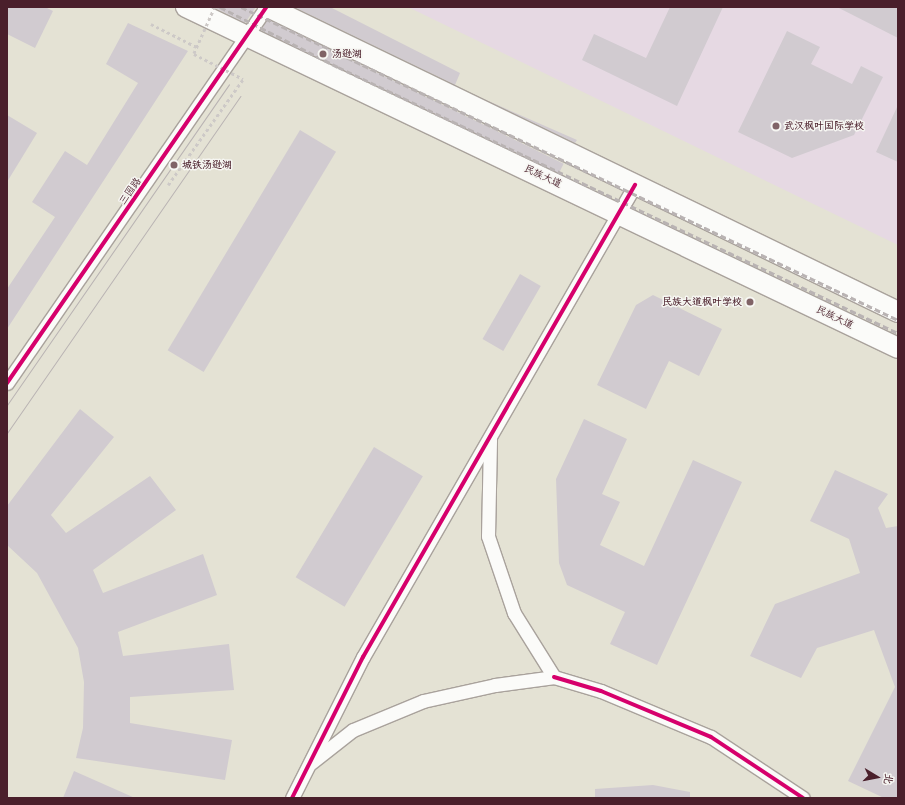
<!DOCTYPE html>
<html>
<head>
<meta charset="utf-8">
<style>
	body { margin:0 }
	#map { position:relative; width:905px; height:805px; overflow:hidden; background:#e4e2d4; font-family:Mali,"LXGW WenKai TC",sans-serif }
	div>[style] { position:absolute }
	.built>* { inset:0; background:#e6d9e3 }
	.building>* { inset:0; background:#d1cbd0; transform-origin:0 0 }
	.path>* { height:2.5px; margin-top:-1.25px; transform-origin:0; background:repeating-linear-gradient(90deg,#cdc9c7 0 3px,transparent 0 6px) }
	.roads { filter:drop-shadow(1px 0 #a9a29c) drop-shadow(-1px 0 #a9a29c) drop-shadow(0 1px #a9a29c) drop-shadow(0 -1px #a9a29c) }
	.minor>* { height:13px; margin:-6.5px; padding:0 6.5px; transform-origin:6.5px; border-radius:6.5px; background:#fbfbf9 }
	.primary>* { height:20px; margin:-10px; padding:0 10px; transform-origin:10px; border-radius:10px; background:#fbfbf9 }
	.tram>* { height:1px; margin:-0.5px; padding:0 0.5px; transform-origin:0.5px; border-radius:0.5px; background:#b9b3b3 }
	.rail>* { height:3px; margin-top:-1.5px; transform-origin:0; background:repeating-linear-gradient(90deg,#b9b3b3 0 6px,transparent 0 9px) }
	.path-bridge>* { height:2.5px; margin-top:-1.25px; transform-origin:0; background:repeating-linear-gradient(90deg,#cdc9c7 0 3px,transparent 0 6px) }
	.cycleway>* { height:4px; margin:-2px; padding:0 2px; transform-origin:2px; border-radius:2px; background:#d6006c }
	.dots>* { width:11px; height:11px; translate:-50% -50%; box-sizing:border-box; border:2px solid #f6f6f2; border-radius:50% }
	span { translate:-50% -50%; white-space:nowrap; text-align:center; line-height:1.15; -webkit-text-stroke:3px #f6f6f2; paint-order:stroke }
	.poi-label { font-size:10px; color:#4a1f2b; font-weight:700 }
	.left { translate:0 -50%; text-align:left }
	.right { translate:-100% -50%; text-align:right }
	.street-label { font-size:10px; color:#4a1f2b }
	.frame { position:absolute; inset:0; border:8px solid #4a1f2b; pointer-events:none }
	.north { position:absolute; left:857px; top:757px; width:40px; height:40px; -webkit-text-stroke:3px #f6f6f2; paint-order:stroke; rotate:100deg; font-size:11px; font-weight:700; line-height:16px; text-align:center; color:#4a1f2b }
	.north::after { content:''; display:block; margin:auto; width:14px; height:18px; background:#4a1f2b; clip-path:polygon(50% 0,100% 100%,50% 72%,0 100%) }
</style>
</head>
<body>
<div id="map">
	<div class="built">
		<div style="clip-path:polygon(408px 7px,898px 7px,898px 245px)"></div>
	</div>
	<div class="building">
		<div style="clip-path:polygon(7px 7px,45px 7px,53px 11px,35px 48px,7px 34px)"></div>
		<div style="clip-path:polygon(213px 7px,256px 7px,245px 23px)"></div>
		<div style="clip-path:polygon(294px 7px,330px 7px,460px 73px,455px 85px)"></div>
		<div style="clip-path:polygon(670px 7px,723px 7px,677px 106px,582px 60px,594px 34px,646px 58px)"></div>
		<div style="clip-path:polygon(837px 7px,898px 7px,898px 38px)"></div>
		<div style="left:267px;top:19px;width:330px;height:13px;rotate:26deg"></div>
		<div style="clip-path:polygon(128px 23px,188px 51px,7px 329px,7px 289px,55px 217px,32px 202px,65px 151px,87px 165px,138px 83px,106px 64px)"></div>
		<div style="clip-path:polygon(787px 31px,820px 47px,811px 64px,852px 84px,861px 66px,883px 77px,854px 135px,792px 158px,738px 132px)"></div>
		<div style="clip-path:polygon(477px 96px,577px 140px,575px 143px)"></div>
		<div style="clip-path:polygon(898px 105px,898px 162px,876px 152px)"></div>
		<div style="clip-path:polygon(7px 115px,37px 133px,7px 182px)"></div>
		<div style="left:300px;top:130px;width:42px;height:257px;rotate:31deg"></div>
		<div style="left:520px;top:274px;width:24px;height:75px;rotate:30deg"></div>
		<div style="clip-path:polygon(653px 295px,722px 329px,699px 376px,669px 361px,646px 409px,597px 385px,636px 305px)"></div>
		<div style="clip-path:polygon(80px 409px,114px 437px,51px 515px,66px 533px,150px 476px,176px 510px,93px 570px,103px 593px,203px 554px,217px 595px,118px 632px,123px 656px,229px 644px,234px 690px,130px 697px,130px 723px,232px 740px,225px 780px,76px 758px,83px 728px,84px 682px,78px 648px,37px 573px,7px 545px,7px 506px)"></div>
		<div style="clip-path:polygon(584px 419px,627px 439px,602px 494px,620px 502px,600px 545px,644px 566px,693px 460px,742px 482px,657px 665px,610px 644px,625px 612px,567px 585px,559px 563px,556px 479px)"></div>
		<div style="left:374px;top:447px;width:57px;height:152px;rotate:31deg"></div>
		<div style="clip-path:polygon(835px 470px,888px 494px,878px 508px,886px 528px,898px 526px,898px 798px,884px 798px,848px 781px,895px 687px,874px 630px,817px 648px,801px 678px,750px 656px,775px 604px,860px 573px,849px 539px,810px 521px)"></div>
		<div style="clip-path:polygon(74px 771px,135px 798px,63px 798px)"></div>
		<div style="clip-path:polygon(653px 785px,690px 792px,690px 798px,595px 798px,595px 789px)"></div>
	</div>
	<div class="path">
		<div style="left:151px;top:24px;width:51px;rotate:26.6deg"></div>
		<div style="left:168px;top:185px;width:130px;rotate:-54.7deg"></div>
	</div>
	<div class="roads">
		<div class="minor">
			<div style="left:7px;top:383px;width:457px;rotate:-55.4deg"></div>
			<div style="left:554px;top:677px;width:49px;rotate:16.6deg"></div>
			<div style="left:601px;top:691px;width:119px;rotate:22.7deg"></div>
			<div style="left:711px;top:737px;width:110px;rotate:33.5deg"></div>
			<div style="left:311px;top:763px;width:53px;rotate:-38.2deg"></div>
			<div style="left:353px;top:730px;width:76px;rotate:-22.5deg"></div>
			<div style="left:423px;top:701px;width:74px;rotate:-12.5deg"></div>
			<div style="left:495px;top:685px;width:60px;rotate:-7.7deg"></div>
			<div style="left:554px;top:677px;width:75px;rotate:-122deg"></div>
			<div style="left:514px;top:613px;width:81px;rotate:-108.7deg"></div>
			<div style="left:488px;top:536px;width:97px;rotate:-88.8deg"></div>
			<div style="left:292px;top:798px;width:158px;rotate:-63.3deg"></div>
			<div style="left:363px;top:657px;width:545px;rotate:-60.05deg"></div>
		</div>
		<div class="primary">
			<div style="left:186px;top:7px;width:789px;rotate:25.59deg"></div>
			<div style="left:268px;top:7px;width:700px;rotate:25.83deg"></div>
		</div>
	</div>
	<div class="tram">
		<div style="left:7px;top:405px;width:390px;rotate:-55.3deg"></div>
		<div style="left:7px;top:433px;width:410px;rotate:-55.3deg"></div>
	</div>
	<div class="rail">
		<div style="left:220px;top:7px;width:132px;rotate:27deg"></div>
		<div style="left:338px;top:67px;width:620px;rotate:25.41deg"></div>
		<div style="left:241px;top:7px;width:728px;rotate:25.47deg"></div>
	</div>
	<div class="path-bridge">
		<div style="left:215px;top:7px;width:51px;rotate:114.1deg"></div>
		<div style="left:194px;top:54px;width:55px;rotate:27deg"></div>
	</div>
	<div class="cycleway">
		<div style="left:7px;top:383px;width:457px;rotate:-55.4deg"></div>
		<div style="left:554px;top:677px;width:49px;rotate:16.6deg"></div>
		<div style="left:601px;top:691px;width:119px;rotate:22.7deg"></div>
		<div style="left:711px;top:737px;width:110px;rotate:33.5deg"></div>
		<div style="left:292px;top:798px;width:158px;rotate:-63.3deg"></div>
		<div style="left:363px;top:657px;width:545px;rotate:-60.05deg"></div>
	</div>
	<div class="dots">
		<div style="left:323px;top:54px;background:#806366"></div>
		<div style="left:776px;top:126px;background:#806366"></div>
		<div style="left:174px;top:165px;background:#806366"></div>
		<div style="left:750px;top:302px;background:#806366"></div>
	</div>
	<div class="poi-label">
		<span class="left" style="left:332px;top:54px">汤逊湖</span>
		<span class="left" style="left:784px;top:126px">武汉枫叶国际学校</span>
		<span class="left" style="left:182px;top:165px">城铁汤逊湖</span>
		<span class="right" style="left:742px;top:302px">民族大道枫叶学校</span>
	</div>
	<div class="street-label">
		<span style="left:543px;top:176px;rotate:25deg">民族大道</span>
		<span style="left:130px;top:191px;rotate:-55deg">三园路</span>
		<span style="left:835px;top:317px;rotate:26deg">民族大道</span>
	</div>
	<div class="frame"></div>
	<div class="north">北</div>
</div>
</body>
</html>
